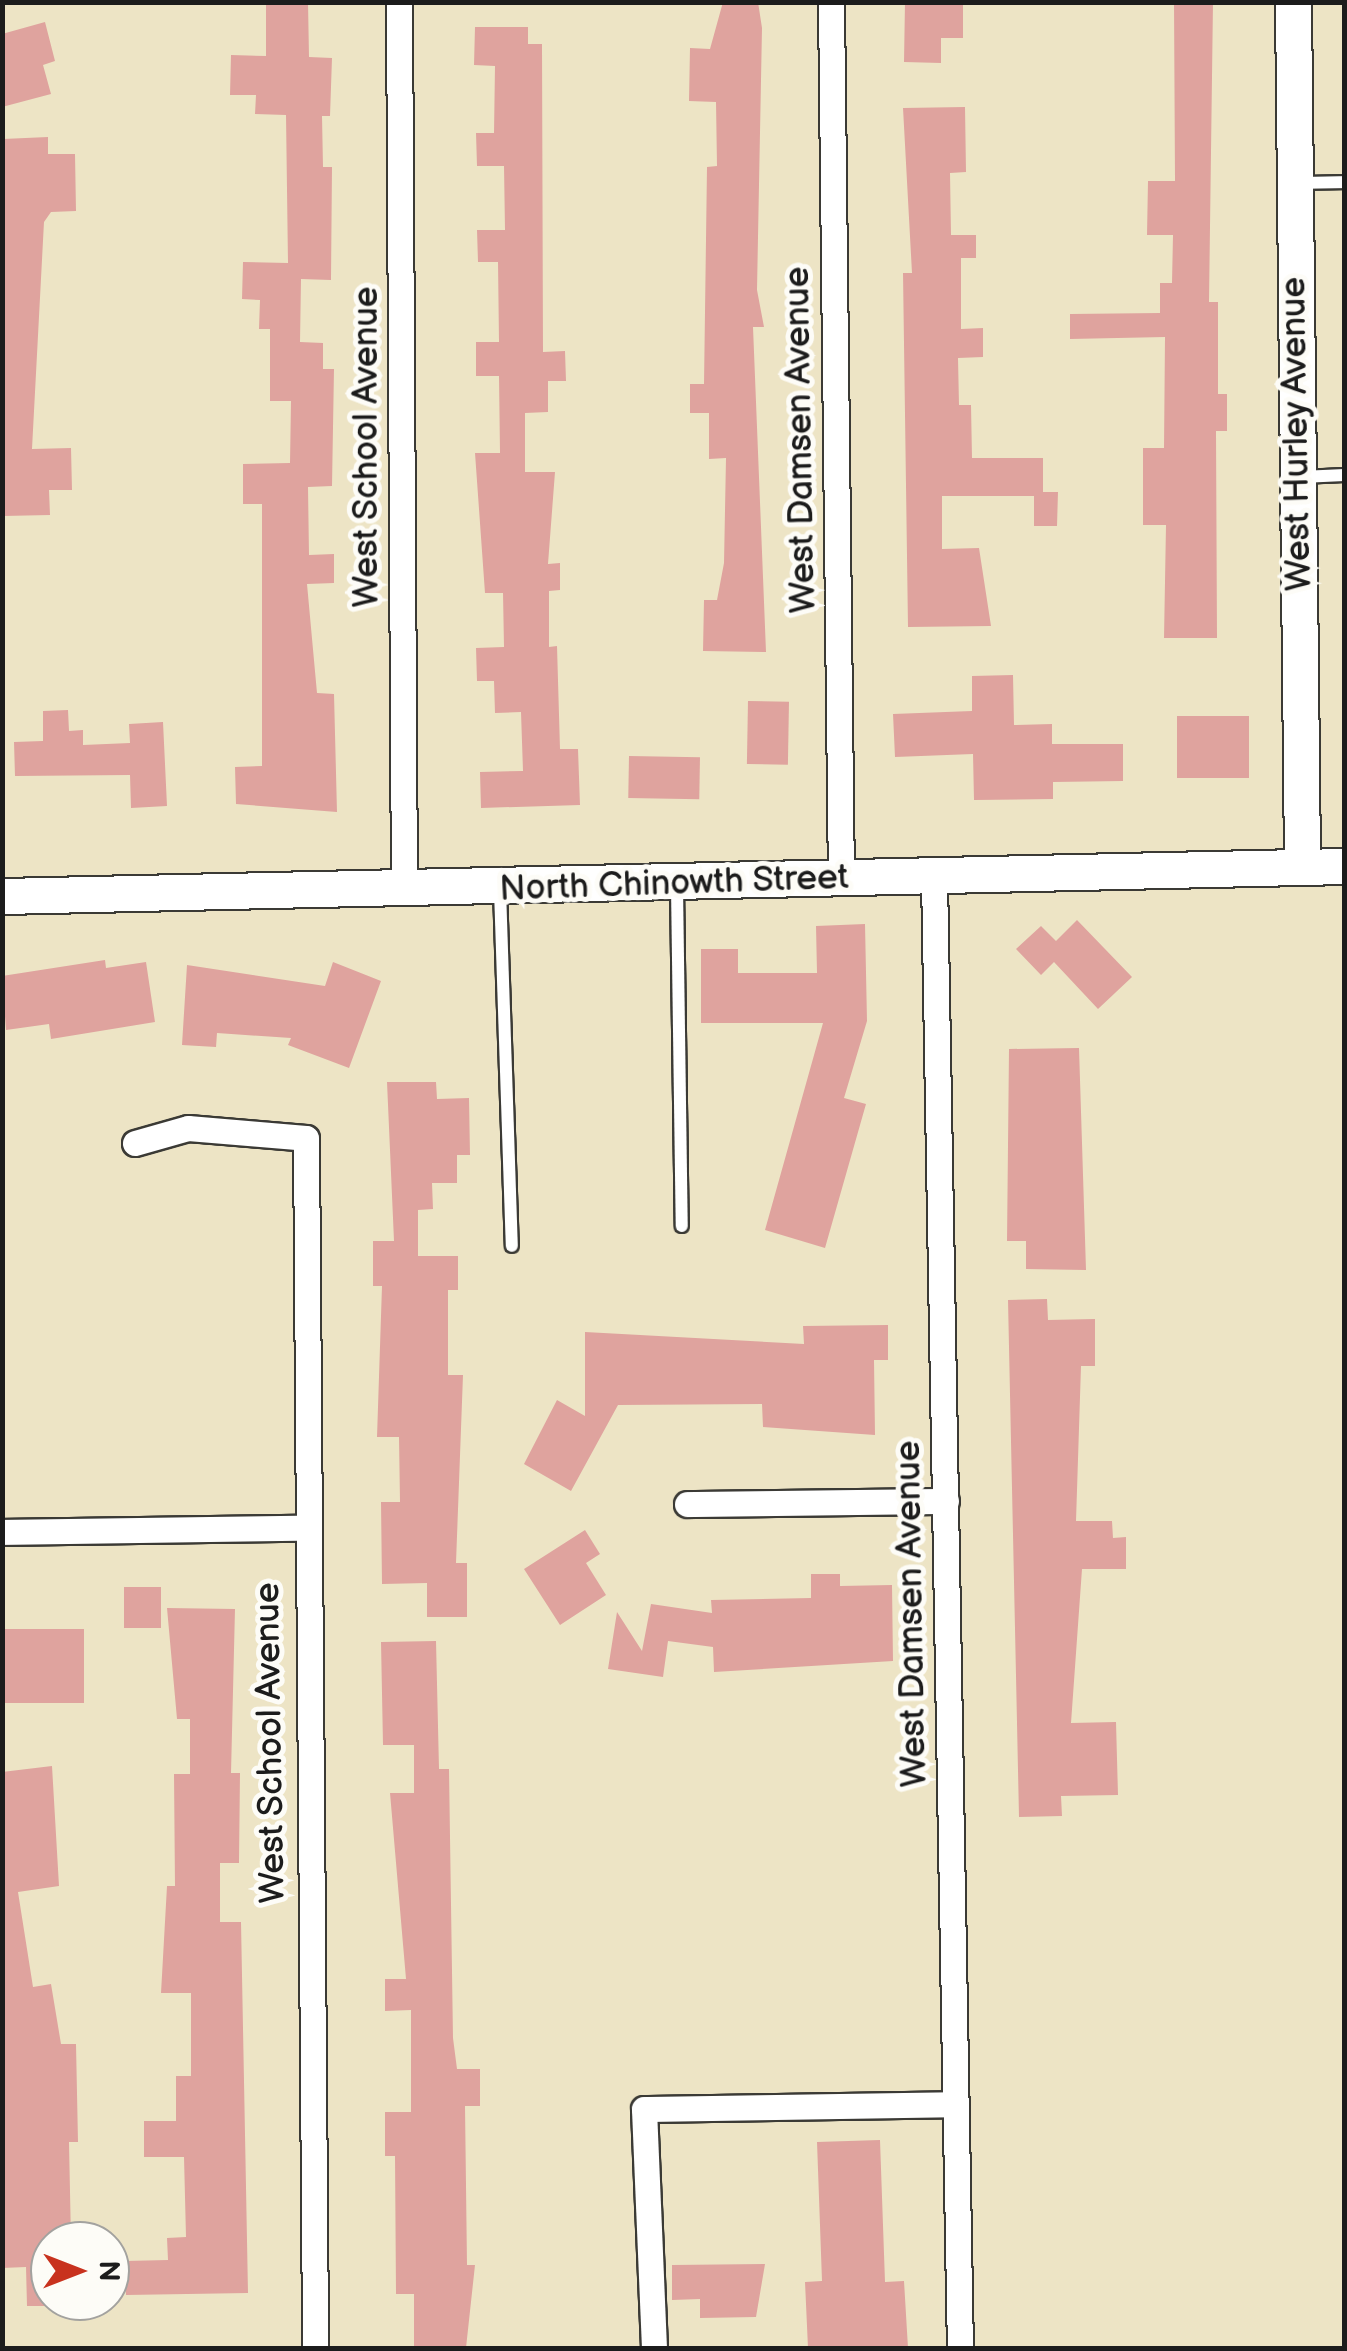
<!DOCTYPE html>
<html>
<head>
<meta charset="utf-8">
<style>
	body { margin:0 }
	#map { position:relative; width:1347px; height:2351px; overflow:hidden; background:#ede4c5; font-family:"Balsamiq Sans",sans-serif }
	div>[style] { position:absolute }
	.building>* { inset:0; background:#dfa39e; transform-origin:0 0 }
	.roads { filter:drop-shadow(2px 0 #3b3a35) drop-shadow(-2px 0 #3b3a35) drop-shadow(0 2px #3b3a35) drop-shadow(0 -2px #3b3a35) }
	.lane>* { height:12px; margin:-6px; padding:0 6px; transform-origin:6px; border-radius:6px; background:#fff }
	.street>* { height:25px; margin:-12.5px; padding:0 12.5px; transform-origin:12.5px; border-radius:12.5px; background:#fff }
	.secondary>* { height:35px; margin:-17.5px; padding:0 17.5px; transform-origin:17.5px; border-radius:17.5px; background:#fff }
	span { translate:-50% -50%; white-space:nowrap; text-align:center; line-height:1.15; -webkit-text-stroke:10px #fdfcf7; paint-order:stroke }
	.street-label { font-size:35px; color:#1c1c1c }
	.frame { position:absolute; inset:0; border:5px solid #1c1c1c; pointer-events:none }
	.north { position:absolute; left:30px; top:2221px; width:100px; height:100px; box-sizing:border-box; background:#fdfcf7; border:2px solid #a3a29f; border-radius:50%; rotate:90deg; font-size:28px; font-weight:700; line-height:40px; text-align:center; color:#1c1c1c }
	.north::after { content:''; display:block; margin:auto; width:35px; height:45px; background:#c8321e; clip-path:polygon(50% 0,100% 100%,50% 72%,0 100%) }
</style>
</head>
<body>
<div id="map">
	<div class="building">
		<div style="clip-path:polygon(266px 2px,308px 2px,309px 57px,332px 58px,330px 116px,322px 116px,323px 167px,332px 167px,331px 280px,301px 279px,300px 342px,323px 343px,323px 369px,334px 369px,332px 486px,308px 487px,309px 555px,334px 554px,334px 583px,307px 584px,317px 693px,334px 694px,337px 812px,236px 804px,235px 767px,262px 766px,262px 504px,243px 504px,243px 464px,290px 463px,291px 401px,270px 401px,270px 329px,259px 329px,260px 300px,242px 299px,243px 262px,288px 263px,286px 115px,255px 114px,256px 95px,230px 95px,231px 55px,266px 56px)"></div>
		<div style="clip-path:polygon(723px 2px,758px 2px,762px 28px,757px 290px,764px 327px,753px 327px,766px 652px,703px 651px,704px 600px,717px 600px,724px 563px,726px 458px,709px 459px,709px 413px,690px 413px,690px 384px,704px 384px,707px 167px,717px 166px,716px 102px,689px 101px,690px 48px,710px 49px)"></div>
		<div style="clip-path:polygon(905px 2px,963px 2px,963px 38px,941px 38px,941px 63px,904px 62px)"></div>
		<div style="clip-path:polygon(1174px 2px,1213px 2px,1209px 302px,1218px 302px,1218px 394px,1227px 394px,1227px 431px,1216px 431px,1217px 638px,1164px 638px,1166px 525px,1143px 525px,1143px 448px,1164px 448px,1165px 337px,1070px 339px,1070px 314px,1160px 313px,1160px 283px,1172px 283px,1173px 235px,1147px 235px,1148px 181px,1175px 181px)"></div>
		<div style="clip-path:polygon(45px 22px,55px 61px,43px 65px,51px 94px,2px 107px,2px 34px)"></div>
		<div style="clip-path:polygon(475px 27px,528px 27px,528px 44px,542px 44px,543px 352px,565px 351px,566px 381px,548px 381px,548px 412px,525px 413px,525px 472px,555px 472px,548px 564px,560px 563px,560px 590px,549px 591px,549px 647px,557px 646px,560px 749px,578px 749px,580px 805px,481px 808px,480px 772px,523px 771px,521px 712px,495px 713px,494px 681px,477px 681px,476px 648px,504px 647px,503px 593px,485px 593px,475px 453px,500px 453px,499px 376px,476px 376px,476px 342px,499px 342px,498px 262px,478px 262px,477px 230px,505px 230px,504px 166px,477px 166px,476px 133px,494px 133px,495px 66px,474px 65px)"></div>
		<div style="clip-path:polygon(965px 107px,966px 172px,950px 173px,951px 235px,976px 235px,976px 258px,961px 258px,961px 329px,983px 328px,983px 357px,958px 358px,959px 405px,971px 405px,972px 458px,1043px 458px,1043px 492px,1058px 492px,1057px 526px,1034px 526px,1034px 496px,942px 496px,942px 549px,979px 548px,991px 626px,908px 627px,903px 273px,912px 273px,903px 108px)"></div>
		<div style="clip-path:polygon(48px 137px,48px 154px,75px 154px,76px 211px,51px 212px,44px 222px,32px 449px,71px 448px,72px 490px,49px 490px,50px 515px,3px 516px,3px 139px)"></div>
		<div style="clip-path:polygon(1013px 675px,1014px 725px,1052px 724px,1052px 744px,1123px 744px,1123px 781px,1053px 782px,1053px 799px,974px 800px,973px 754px,895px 757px,893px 714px,972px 711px,972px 676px)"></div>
		<div style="left:748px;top:701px;width:41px;height:63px;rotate:1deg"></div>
		<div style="clip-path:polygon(68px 710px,69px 731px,83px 730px,83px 745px,130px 743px,129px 724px,163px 722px,167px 806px,131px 808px,130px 775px,15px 776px,14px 742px,43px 741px,43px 711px)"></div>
		<div style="left:1177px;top:716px;width:72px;height:62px"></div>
		<div style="left:629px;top:756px;width:71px;height:42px;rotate:1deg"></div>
		<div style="clip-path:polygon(1077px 920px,1132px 977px,1098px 1009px,1054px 962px,1041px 975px,1016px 949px,1041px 926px,1056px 941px)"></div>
		<div style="clip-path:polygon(865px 924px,867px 1021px,844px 1098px,866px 1104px,825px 1248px,765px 1230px,823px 1023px,701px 1023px,701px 949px,738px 949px,738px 973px,817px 973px,816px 926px)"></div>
		<div style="clip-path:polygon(105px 960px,106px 968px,146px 962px,155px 1022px,51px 1039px,49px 1024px,6px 1030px,2px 976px)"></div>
		<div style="clip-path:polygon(333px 962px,381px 981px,349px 1068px,288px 1045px,291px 1038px,217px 1033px,216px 1047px,182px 1045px,187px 965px,325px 986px)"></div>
		<div style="clip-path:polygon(1079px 1048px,1086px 1270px,1026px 1269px,1026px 1241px,1007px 1241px,1009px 1049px)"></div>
		<div style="clip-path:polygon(387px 1082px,436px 1082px,437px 1099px,469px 1098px,470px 1155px,457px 1155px,457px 1183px,432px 1183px,433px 1209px,418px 1210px,418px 1256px,458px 1256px,458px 1290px,448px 1290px,448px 1375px,463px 1375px,456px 1563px,467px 1563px,467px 1617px,427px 1617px,427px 1583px,382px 1584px,381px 1502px,400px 1502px,399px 1437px,377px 1437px,382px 1286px,373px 1286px,373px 1241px,394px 1241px)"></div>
		<div style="clip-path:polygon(1047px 1299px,1048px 1320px,1095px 1319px,1095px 1366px,1081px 1366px,1076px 1521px,1112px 1521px,1113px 1538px,1126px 1537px,1126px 1569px,1082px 1569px,1071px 1723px,1116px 1722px,1118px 1795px,1061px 1796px,1062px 1816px,1019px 1817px,1008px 1300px)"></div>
		<div style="clip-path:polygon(888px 1325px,888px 1360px,874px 1360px,875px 1435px,763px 1427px,762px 1404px,618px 1405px,571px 1491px,524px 1464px,557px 1400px,585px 1416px,585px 1332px,804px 1344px,803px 1326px)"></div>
		<div style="clip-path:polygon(585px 1530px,600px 1554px,586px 1563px,606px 1595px,560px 1625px,524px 1569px)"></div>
		<div style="clip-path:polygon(811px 1574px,840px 1574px,840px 1586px,892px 1585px,893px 1661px,714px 1672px,713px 1647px,668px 1641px,663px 1677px,608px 1669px,617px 1612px,642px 1651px,651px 1604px,712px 1613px,711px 1600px,811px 1598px)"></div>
		<div style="left:124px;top:1587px;width:37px;height:41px"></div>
		<div style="clip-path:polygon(167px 1608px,235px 1609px,231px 1773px,240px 1773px,239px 1863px,220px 1863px,220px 1922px,241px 1922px,248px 2293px,126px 2295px,125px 2261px,168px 2260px,167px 2238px,186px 2237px,184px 2157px,144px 2157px,144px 2121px,176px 2121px,176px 2076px,191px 2076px,191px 1993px,161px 1993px,167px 1886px,175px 1886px,174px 1774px,190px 1774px,190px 1719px,177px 1719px)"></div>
		<div style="left:2px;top:1629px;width:82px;height:74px"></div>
		<div style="clip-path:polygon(436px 1641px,439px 1769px,449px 1769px,453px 2038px,457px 2069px,480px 2069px,480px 2106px,465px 2106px,467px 2265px,475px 2265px,466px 2348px,414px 2348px,414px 2294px,396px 2294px,395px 2156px,385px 2156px,385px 2112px,411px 2112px,411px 2010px,385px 2011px,385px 1979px,406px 1979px,390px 1793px,414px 1793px,414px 1745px,383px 1745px,381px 1642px)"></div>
		<div style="clip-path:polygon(52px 1766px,59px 1886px,18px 1892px,33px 1987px,51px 1984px,61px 2044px,76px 2044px,78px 2142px,69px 2142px,71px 2241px,50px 2241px,50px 2306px,27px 2306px,26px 2267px,2px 2268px,2px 1772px)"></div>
		<div style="clip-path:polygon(880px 2140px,885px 2282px,904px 2281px,908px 2348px,808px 2348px,805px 2282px,822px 2281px,817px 2142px)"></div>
		<div style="clip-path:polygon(765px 2264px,756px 2317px,700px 2318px,700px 2299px,672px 2300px,672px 2265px)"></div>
	</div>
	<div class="roads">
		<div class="lane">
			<div style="left:1297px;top:183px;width:47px;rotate:-1.2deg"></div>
			<div style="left:1302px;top:477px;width:42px;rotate:-2.7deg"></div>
			<div style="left:677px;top:887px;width:339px;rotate:89.2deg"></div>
			<div style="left:500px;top:890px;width:356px;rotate:88.1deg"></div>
		</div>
		<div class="street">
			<div style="left:399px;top:2px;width:890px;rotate:89.68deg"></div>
			<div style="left:831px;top:2px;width:875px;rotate:89.35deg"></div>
			<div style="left:934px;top:877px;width:1471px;rotate:88.99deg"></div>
			<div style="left:135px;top:1143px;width:55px;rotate:-15.8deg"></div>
			<div style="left:188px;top:1128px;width:118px;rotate:4.8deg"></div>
			<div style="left:306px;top:1138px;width:1210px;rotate:89.57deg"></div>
			<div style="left:687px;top:1504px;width:259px;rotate:-0.7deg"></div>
			<div style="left:2px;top:1532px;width:301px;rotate:-0.8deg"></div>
			<div style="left:654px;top:2348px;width:239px;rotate:-92.4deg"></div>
			<div style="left:644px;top:2109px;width:311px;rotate:-0.9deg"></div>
		</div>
		<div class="secondary">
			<div style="left:1293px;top:2px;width:864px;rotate:89.4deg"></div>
			<div style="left:2px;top:896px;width:1342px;rotate:-1.28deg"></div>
		</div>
	</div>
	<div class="street-label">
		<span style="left:1297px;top:434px;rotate:-91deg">West Hurley Avenue</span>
		<span style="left:801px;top:440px;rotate:-91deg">West Damsen Avenue</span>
		<span style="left:367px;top:447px;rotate:-90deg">West School Avenue</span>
		<span style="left:674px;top:884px;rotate:-2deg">North Chinowth Street</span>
		<span style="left:912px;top:1614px;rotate:-91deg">West Damsen Avenue</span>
		<span style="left:271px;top:1743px;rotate:-91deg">West School Avenue</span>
	</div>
	<div class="frame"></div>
	<div class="north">N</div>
</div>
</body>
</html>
